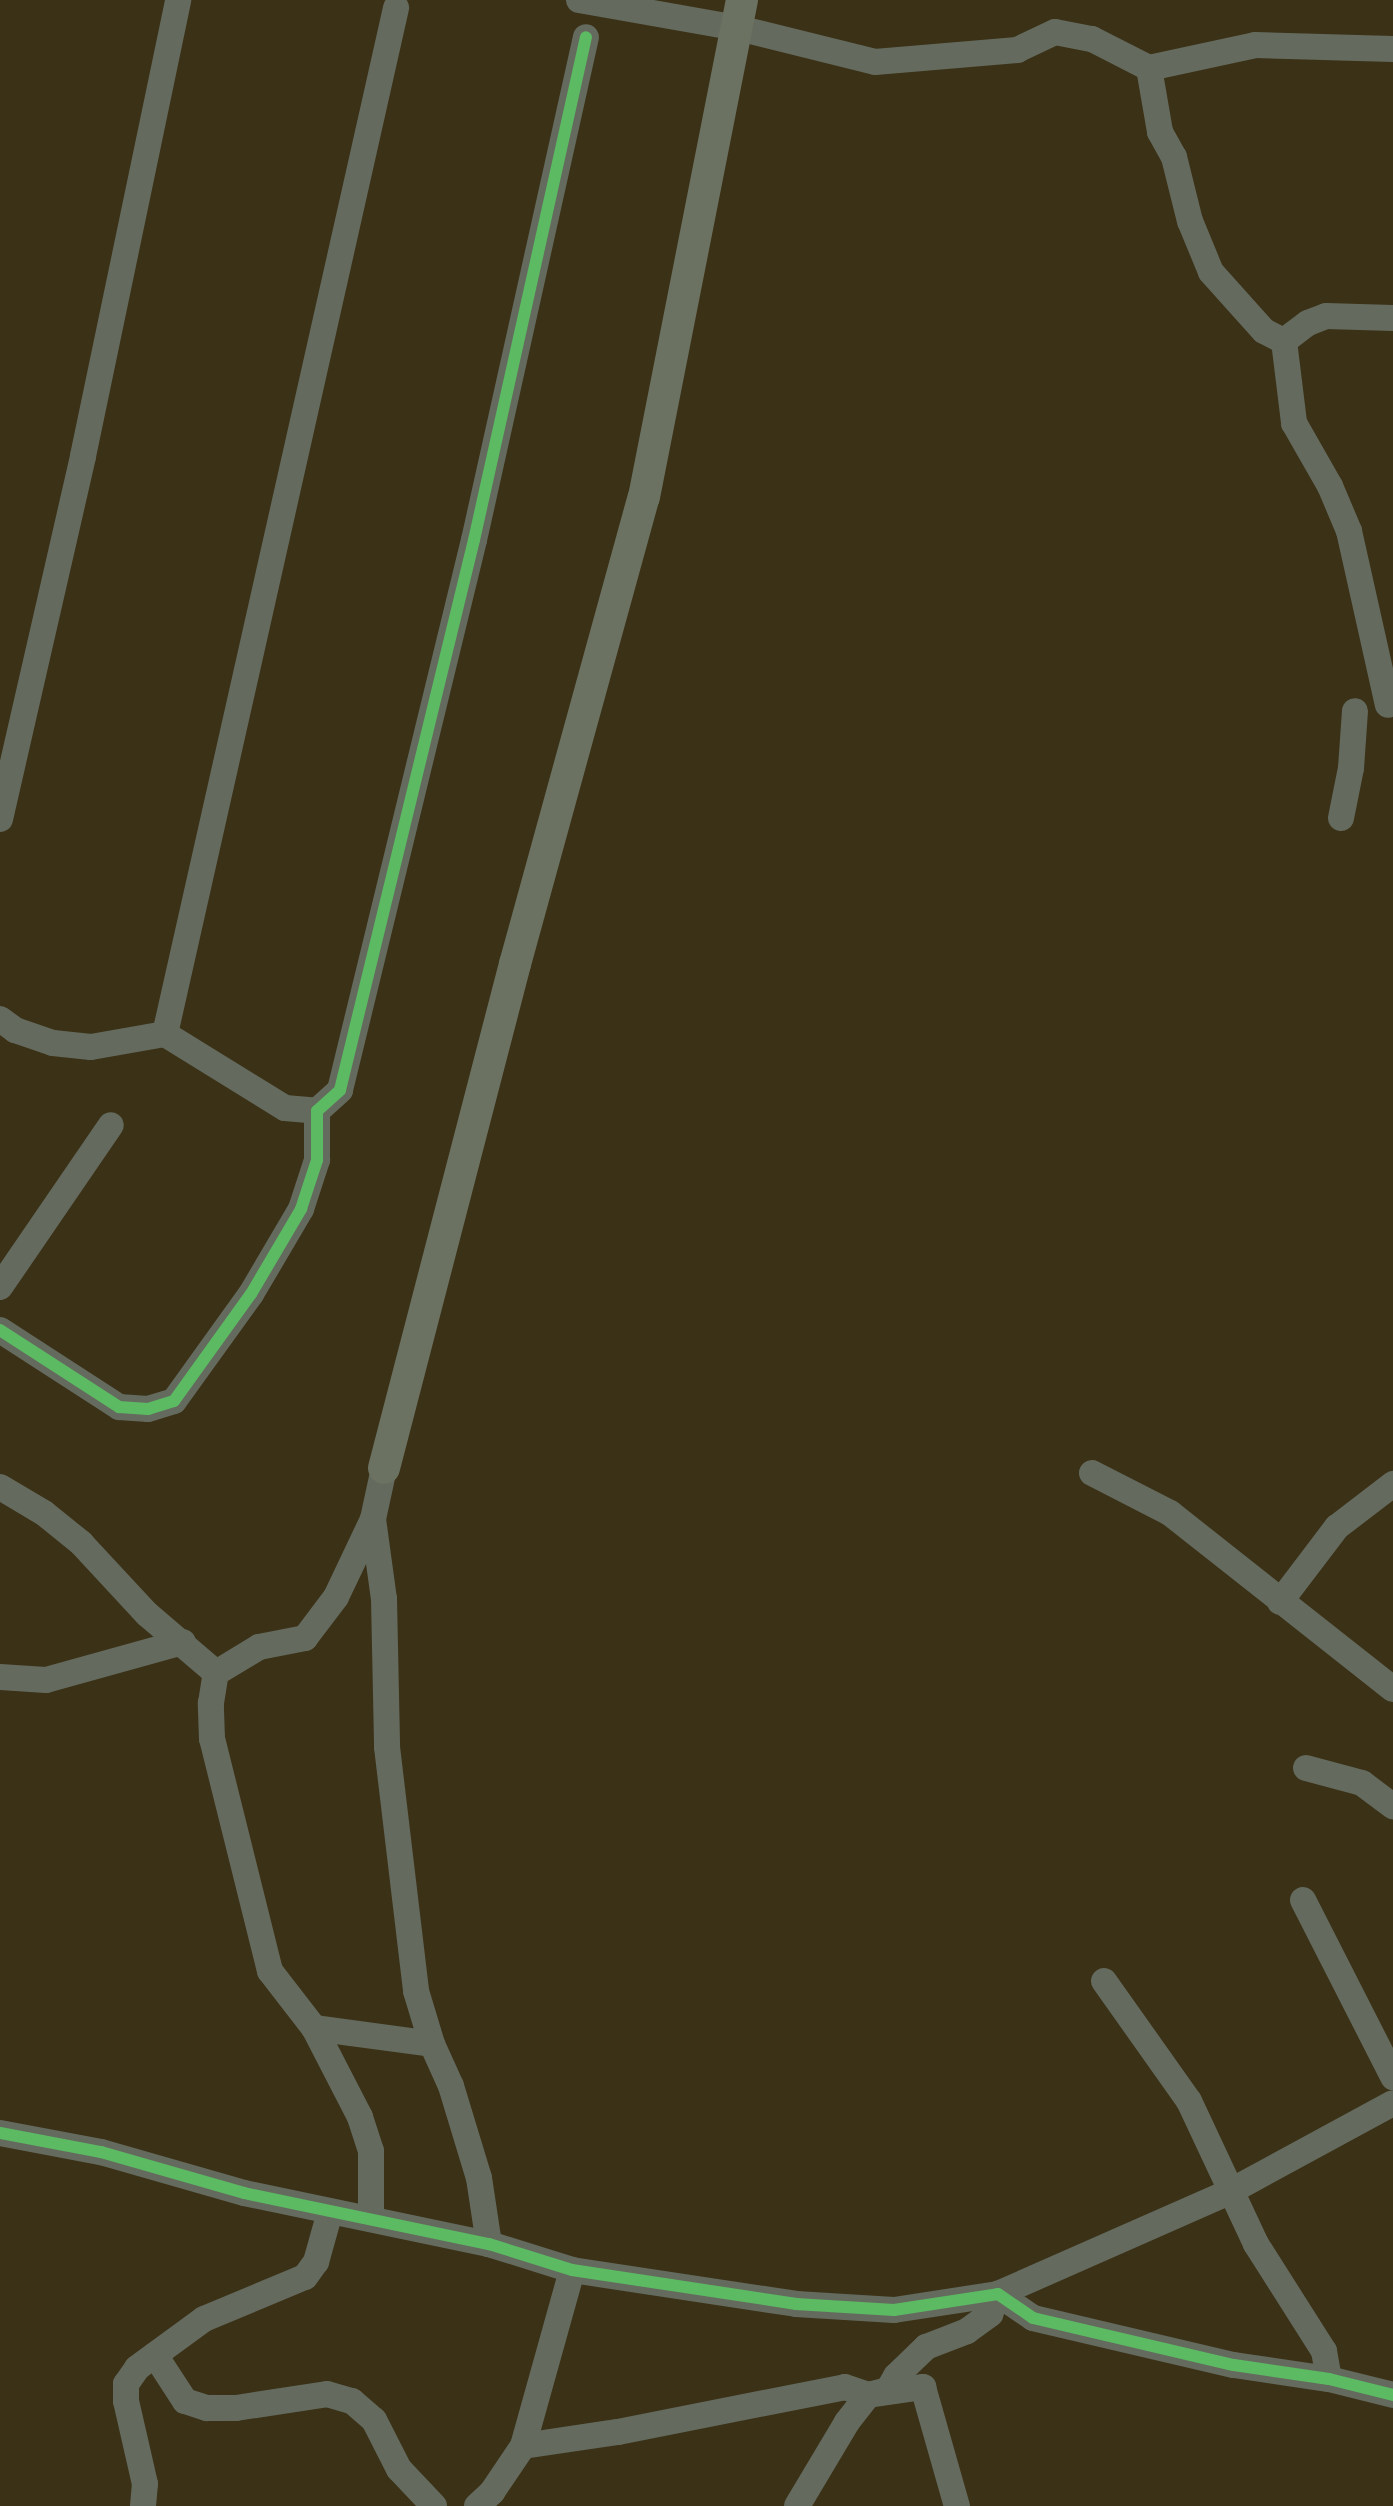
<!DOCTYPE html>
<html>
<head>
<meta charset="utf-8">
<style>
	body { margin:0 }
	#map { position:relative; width:1393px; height:2506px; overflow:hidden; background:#3b3117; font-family:"Sofia Sans Condensed",sans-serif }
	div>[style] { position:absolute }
	.minor>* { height:26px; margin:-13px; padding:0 13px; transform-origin:13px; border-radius:13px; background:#646b5e }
	.major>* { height:32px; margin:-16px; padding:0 16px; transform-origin:16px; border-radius:16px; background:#6b7261 }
	.cycleway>* { height:12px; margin:-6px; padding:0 6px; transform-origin:6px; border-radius:6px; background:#5cba63 }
	span { translate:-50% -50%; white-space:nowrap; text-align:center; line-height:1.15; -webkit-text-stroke:8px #3f2d00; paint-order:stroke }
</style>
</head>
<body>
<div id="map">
	<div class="minor">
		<div style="left:579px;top:0;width:161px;rotate:10deg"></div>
		<div style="left:738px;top:28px;width:141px;rotate:13.9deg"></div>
		<div style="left:875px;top:62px;width:143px;rotate:-4.8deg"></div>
		<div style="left:1017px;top:50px;width:42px;rotate:-25.3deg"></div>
		<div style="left:1055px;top:32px;width:38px;rotate:11deg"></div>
		<div style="left:1092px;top:39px;width:64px;rotate:27deg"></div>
		<div style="left:1149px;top:68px;width:65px;rotate:80.2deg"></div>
		<div style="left:1160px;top:132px;width:29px;rotate:61deg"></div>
		<div style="left:1174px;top:157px;width:66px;rotate:76deg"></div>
		<div style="left:1190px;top:221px;width:55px;rotate:67.6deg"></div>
		<div style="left:1211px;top:272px;width:79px;rotate:48.1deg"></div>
		<div style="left:1264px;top:331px;width:22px;rotate:27deg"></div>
		<div style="left:1284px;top:341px;width:83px;rotate:83deg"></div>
		<div style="left:1294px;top:423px;width:73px;rotate:60.3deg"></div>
		<div style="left:1330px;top:486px;width:49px;rotate:67.1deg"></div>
		<div style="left:1349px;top:531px;width:178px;rotate:77.4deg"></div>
		<div style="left:1149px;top:68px;width:108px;rotate:-12.2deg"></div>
		<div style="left:1255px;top:45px;width:138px;rotate:1.7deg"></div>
		<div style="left:1284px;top:341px;width:30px;rotate:-37deg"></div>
		<div style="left:1308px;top:323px;width:19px;rotate:-21deg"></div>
		<div style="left:1326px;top:316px;width:67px;rotate:1.7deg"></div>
		<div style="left:1341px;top:818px;width:51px;rotate:-78.7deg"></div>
		<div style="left:1351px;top:768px;width:57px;rotate:-86deg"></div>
		<div style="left:0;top:819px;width:372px;rotate:-77.1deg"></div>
		<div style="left:83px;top:456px;width:466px;rotate:-78.2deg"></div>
		<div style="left:0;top:1019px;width:19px;rotate:36deg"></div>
		<div style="left:15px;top:1030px;width:40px;rotate:18.9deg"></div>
		<div style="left:53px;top:1043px;width:38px;rotate:6deg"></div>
		<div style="left:91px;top:1047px;width:75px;rotate:-10deg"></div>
		<div style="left:165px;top:1034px;width:141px;rotate:31.7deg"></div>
		<div style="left:285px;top:1108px;width:32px;rotate:5deg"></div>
		<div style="left:165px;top:1034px;width:1052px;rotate:-77.31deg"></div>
		<div style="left:0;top:1287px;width:196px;rotate:-55.6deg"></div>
		<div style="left:0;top:1330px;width:142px;rotate:32.9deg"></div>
		<div style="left:119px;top:1407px;width:29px;rotate:4deg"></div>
		<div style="left:148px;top:1409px;width:27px;rotate:-17deg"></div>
		<div style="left:174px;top:1401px;width:132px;rotate:-54.3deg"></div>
		<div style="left:251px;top:1294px;width:99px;rotate:-59.5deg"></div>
		<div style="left:301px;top:1209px;width:52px;rotate:-71.9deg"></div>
		<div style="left:317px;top:1160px;width:49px;rotate:-90deg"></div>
		<div style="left:317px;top:1111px;width:31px;rotate:-42deg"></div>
		<div style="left:340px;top:1090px;width:566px;rotate:-76.31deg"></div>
		<div style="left:474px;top:540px;width:515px;rotate:-77.45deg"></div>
		<div style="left:1092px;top:1473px;width:88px;rotate:27.1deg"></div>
		<div style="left:1170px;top:1513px;width:284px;rotate:38.3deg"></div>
		<div style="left:0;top:1487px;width:51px;rotate:30.6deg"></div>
		<div style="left:44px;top:1513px;width:48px;rotate:39deg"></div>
		<div style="left:81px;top:1543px;width:97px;rotate:47.1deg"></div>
		<div style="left:147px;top:1614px;width:91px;rotate:40.5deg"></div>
		<div style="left:373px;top:1519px;width:81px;rotate:82.2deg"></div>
		<div style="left:384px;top:1599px;width:148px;rotate:88.8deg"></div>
		<div style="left:387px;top:1747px;width:246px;rotate:83.2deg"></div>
		<div style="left:416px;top:1991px;width:55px;rotate:73.2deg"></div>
		<div style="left:432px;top:2044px;width:46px;rotate:65.7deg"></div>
		<div style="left:451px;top:2086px;width:96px;rotate:73.1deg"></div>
		<div style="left:479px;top:2178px;width:67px;rotate:81.4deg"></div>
		<div style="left:1280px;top:1602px;width:94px;rotate:-52.8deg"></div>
		<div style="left:1337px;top:1527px;width:71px;rotate:-37.5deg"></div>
		<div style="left:0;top:1677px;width:46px;rotate:3.7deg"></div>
		<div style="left:46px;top:1680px;width:142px;rotate:-15.5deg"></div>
		<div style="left:1306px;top:1768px;width:58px;rotate:15deg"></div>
		<div style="left:1362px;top:1783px;width:39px;rotate:37deg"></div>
		<div style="left:1303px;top:1900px;width:199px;rotate:63deg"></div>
		<div style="left:1104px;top:1981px;width:147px;rotate:54.7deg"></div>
		<div style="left:1189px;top:2101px;width:158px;rotate:64.9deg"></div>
		<div style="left:1256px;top:2244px;width:127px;rotate:57.6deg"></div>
		<div style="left:1324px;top:2351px;width:28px;rotate:80deg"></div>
		<div style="left:314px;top:2028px;width:119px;rotate:7.7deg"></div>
		<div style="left:0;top:2133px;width:103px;rotate:10.7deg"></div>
		<div style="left:101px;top:2152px;width:149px;rotate:16deg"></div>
		<div style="left:244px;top:2193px;width:250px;rotate:11.8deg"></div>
		<div style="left:489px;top:2244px;width:87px;rotate:17.4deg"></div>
		<div style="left:572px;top:2270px;width:227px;rotate:8.6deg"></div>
		<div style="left:796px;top:2304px;width:98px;rotate:3.5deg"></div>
		<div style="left:894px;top:2310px;width:105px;rotate:-8.7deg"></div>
		<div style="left:998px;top:2294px;width:42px;rotate:34.4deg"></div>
		<div style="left:1033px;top:2318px;width:206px;rotate:13.2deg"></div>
		<div style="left:1234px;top:2365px;width:96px;rotate:8.4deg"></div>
		<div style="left:1329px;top:2379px;width:66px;rotate:14deg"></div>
		<div style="left:371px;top:2219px;width:68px;rotate:-90deg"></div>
		<div style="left:371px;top:2151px;width:36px;rotate:-108deg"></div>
		<div style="left:360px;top:2117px;width:100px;rotate:-117.3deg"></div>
		<div style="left:314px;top:2028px;width:72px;rotate:-127.7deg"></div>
		<div style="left:270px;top:1971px;width:239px;rotate:-104deg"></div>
		<div style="left:212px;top:1739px;width:36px;rotate:-92deg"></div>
		<div style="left:211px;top:1703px;width:30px;rotate:-81deg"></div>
		<div style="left:216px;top:1673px;width:50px;rotate:-31.2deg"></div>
		<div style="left:259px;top:1647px;width:47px;rotate:-11.1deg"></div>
		<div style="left:305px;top:1638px;width:51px;rotate:-52.9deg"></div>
		<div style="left:336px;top:1597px;width:86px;rotate:-64.6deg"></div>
		<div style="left:373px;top:1519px;width:52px;rotate:-77.8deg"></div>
		<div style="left:155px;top:2355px;width:55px;rotate:56.9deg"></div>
		<div style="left:185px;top:2401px;width:23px;rotate:18deg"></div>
		<div style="left:207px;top:2408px;width:29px"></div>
		<div style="left:236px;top:2408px;width:92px;rotate:-8.7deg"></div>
		<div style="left:327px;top:2394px;width:26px;rotate:16deg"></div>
		<div style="left:352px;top:2401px;width:29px;rotate:41deg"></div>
		<div style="left:374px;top:2420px;width:55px;rotate:63deg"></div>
		<div style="left:399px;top:2469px;width:51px;rotate:46.6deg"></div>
		<div style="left:523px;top:2446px;width:96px;rotate:-8.4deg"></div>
		<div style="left:618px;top:2432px;width:231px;rotate:-11.2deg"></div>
		<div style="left:845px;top:2387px;width:24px;rotate:19deg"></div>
		<div style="left:868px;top:2395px;width:56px;rotate:-8.3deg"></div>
		<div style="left:923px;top:2387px;width:124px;rotate:74.1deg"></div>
		<div style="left:143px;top:2506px;width:22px;rotate:-85deg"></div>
		<div style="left:145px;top:2484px;width:85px;rotate:-102.9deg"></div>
		<div style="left:126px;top:2401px;width:17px;rotate:-90deg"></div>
		<div style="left:126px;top:2384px;width:19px;rotate:-55deg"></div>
		<div style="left:137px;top:2368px;width:83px;rotate:-36.2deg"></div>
		<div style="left:204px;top:2319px;width:109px;rotate:-22.6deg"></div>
		<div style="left:305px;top:2277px;width:19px;rotate:-54deg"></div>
		<div style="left:316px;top:2262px;width:52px;rotate:-74.4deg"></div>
		<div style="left:477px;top:2506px;width:21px;rotate:-43deg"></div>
		<div style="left:492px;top:2492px;width:55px;rotate:-56deg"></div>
		<div style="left:523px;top:2446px;width:183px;rotate:-74.4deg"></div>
		<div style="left:797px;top:2506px;width:98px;rotate:-59.2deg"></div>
		<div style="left:847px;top:2422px;width:34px;rotate:-52deg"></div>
		<div style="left:868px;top:2395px;width:21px;rotate:-14deg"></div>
		<div style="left:888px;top:2390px;width:16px;rotate:-60deg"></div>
		<div style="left:896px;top:2376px;width:42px;rotate:-44deg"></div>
		<div style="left:926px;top:2347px;width:44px;rotate:-21.3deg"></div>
		<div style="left:967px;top:2331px;width:29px;rotate:-36deg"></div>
		<div style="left:990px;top:2314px;width:22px;rotate:-68deg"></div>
		<div style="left:998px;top:2294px;width:255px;rotate:-23.8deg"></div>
		<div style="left:1231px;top:2191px;width:184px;rotate:-28.5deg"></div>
	</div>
	<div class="major">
		<div style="left:384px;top:1468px;width:521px;rotate:-75.43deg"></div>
		<div style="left:515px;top:964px;width:484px;rotate:-74.6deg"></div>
		<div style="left:644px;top:497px;width:507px;rotate:-78.85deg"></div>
	</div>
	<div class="cycleway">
		<div style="left:0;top:1330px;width:142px;rotate:32.9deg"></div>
		<div style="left:119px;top:1407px;width:29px;rotate:4deg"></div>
		<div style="left:148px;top:1409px;width:27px;rotate:-17deg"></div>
		<div style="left:174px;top:1401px;width:132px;rotate:-54.3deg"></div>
		<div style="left:251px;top:1294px;width:99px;rotate:-59.5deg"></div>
		<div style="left:301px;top:1209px;width:52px;rotate:-71.9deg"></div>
		<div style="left:317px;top:1160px;width:49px;rotate:-90deg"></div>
		<div style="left:317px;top:1111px;width:31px;rotate:-42deg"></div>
		<div style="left:340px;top:1090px;width:566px;rotate:-76.31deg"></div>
		<div style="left:474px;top:540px;width:515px;rotate:-77.45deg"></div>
		<div style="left:0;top:2133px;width:103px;rotate:10.7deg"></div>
		<div style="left:101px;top:2152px;width:149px;rotate:16deg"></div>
		<div style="left:244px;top:2193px;width:250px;rotate:11.8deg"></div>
		<div style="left:489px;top:2244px;width:87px;rotate:17.4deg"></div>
		<div style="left:572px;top:2270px;width:227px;rotate:8.6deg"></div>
		<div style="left:796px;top:2304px;width:98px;rotate:3.5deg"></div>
		<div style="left:894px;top:2310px;width:105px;rotate:-8.7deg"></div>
		<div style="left:998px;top:2294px;width:42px;rotate:34.4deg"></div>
		<div style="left:1033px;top:2318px;width:206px;rotate:13.2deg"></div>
		<div style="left:1234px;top:2365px;width:96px;rotate:8.4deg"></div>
		<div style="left:1329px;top:2379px;width:66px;rotate:14deg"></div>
	</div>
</div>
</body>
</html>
